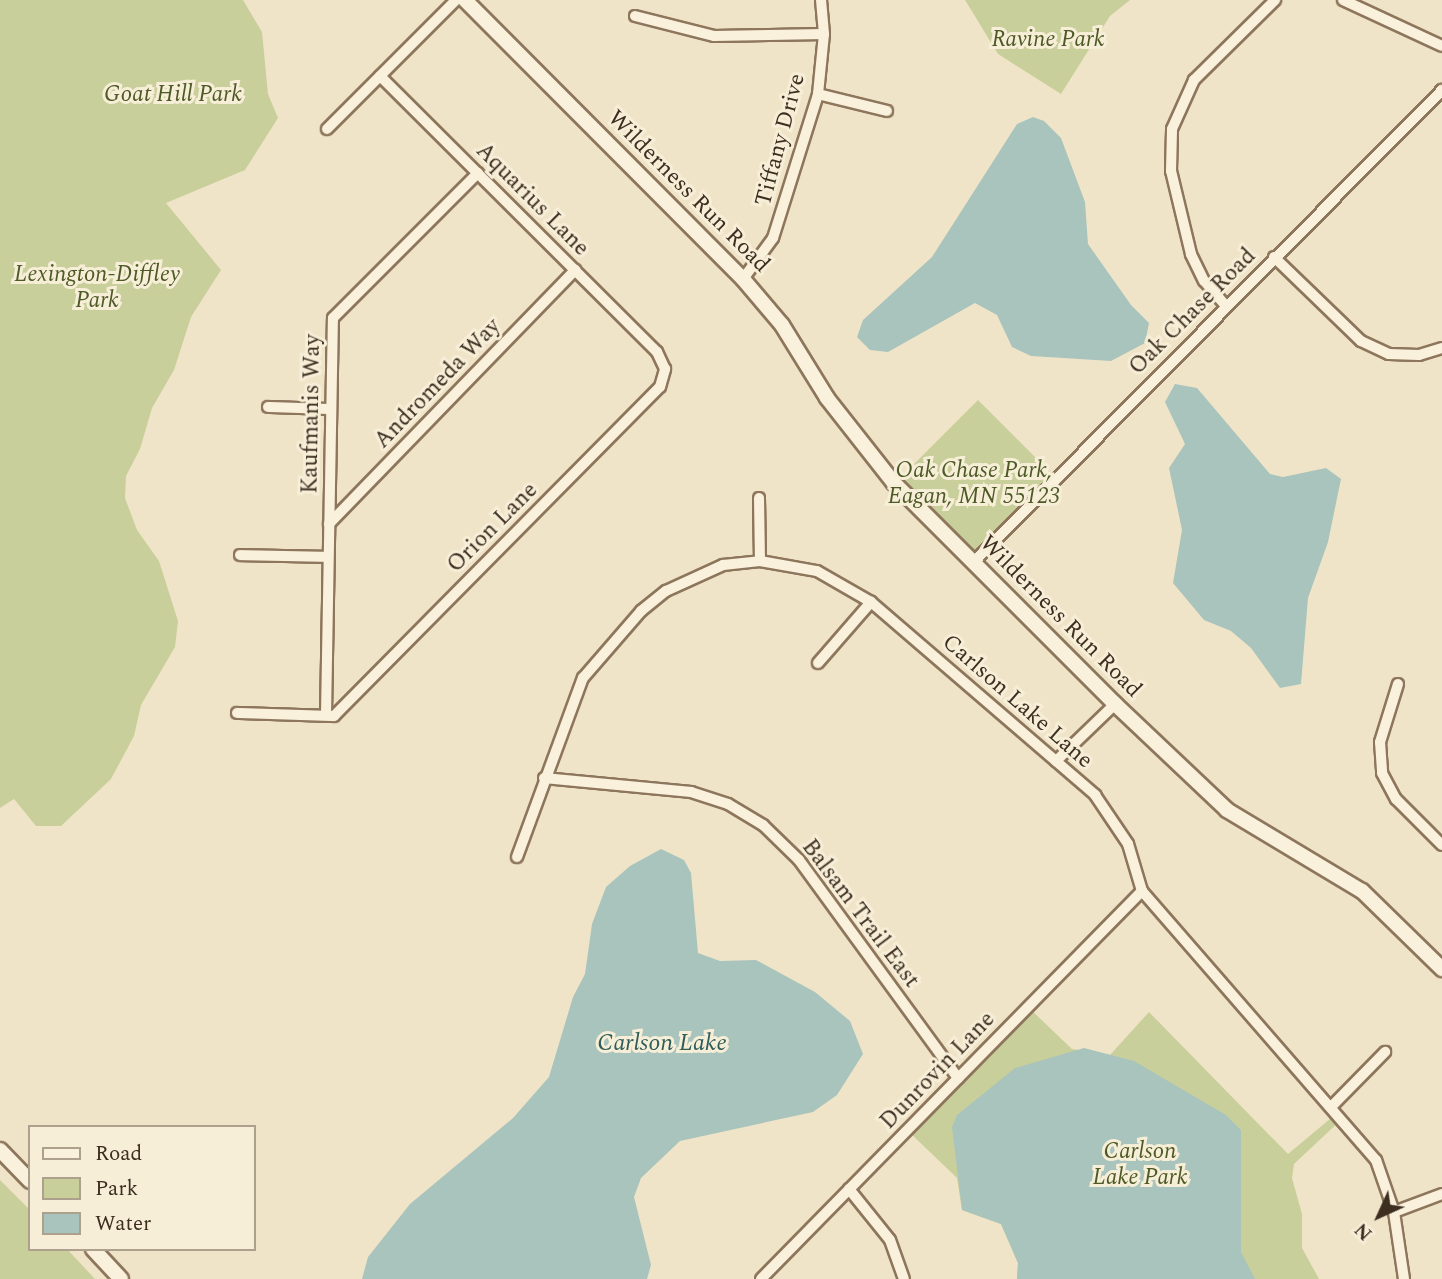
<!DOCTYPE html>
<html>
<head>
<meta charset="utf-8">
<style>
	body { margin:0 }
	#map { position:relative; width:1442px; height:1279px; overflow:hidden; background:#f0e4c8; font-family:Spectral,serif }
	div>[style] { position:absolute }
	.green>* { inset:0; background:#c9cf9b; transform-origin:0 0 }
	.water>* { inset:0; background:#a9c4bc }
	.roads { filter:drop-shadow(2px 0 #8d765c) drop-shadow(-2px 0 #8d765c) drop-shadow(0 2px #8d765c) drop-shadow(0 -2px #8d765c) }
	.street>* { height:10px; margin:-5px; padding:0 5px; transform-origin:5px; border-radius:5px; background:#faf1dc }
	.secondary>* { height:14px; margin:-7px; padding:0 7px; transform-origin:7px; border-radius:7px; background:#faf1dc }
	span { translate:-50% -50%; white-space:nowrap; text-align:center; line-height:1.15; -webkit-text-stroke:6px #f7eed8; paint-order:stroke }
	.park-label { font-size:23px; color:#4d5a26; font-style:italic }
	.street-label { font-size:23px; color:#3d2e20 }
	.water-label { font-size:24px; color:#2f5d5a; font-style:italic }
	.legend { position:absolute; left:28px; top:1125px; width:228px; height:126px; box-sizing:border-box; background:#f7eed8; border:2px solid #ada18e; margin:0; padding:9px 12px; list-style:none; font-size:21px; color:#3d2e20 }
	.legend li { display:flex; align-items:center; gap:14px; height:35px }
	.legend b { width:35px; border:2px solid #ada18e }
	.north { position:absolute; left:1344px; top:1181px; width:70px; height:70px; -webkit-text-stroke:5px #f7eed8; paint-order:stroke; rotate:225deg; font-size:19px; font-weight:700; line-height:28px; text-align:center; color:#3d2e20 }
	.north::after { content:''; display:block; margin:auto; width:24px; height:32px; background:#3d2e20; clip-path:polygon(50% 0,100% 100%,50% 72%,0 100%) }
</style>
</head>
<body>
<div id="map">
	<div class="green">
		<div style="clip-path:polygon(0 0,243px 0,262px 32px,268px 94px,278px 118px,245px 170px,166px 203px,221px 270px,191px 317px,174px 370px,152px 408px,140px 449px,126px 476px,125px 498px,137px 530px,159px 561px,178px 621px,175px 647px,141px 705px,134px 736px,111px 779px,61px 826px,36px 826px,14px 799px,0 808px)"></div>
		<div style="clip-path:polygon(965px 0,1130px 0,1110px 16px,1061px 94px,998px 54px)"></div>
		<div style="left:978px;top:400px;width:111px;height:118px;rotate:45deg"></div>
		<div style="clip-path:polygon(1028px 1007px,1072px 1049px,1110px 1055px,1149px 1012px,1288px 1154px,1337px 1113px,1342px 1119px,1294px 1164px,1292px 1178px,1302px 1214px,1302px 1248px,1319px 1279px,1017px 1279px,1018px 1263px,1001px 1224px,962px 1210px,957px 1178px,907px 1130px)"></div>
		<div style="clip-path:polygon(0 1180px,30px 1210px,30px 1249px,67px 1249px,95px 1279px,0 1279px)"></div>
	</div>
	<div class="water">
		<div style="clip-path:polygon(1033px 117px,1044px 121px,1061px 138px,1085px 202px,1088px 244px,1131px 305px,1149px 323px,1145px 343px,1111px 361px,1031px 356px,1012px 347px,997px 315px,975px 303px,888px 352px,870px 350px,857px 337px,863px 320px,932px 257px,1017px 124px)"></div>
		<div style="clip-path:polygon(1175px 384px,1197px 388px,1270px 474px,1283px 477px,1326px 468px,1341px 479px,1328px 542px,1308px 598px,1301px 684px,1280px 688px,1251px 648px,1231px 631px,1204px 620px,1173px 583px,1182px 530px,1169px 468px,1185px 444px,1165px 402px)"></div>
		<div style="clip-path:polygon(661px 849px,684px 860px,691px 873px,698px 953px,720px 961px,756px 960px,815px 992px,850px 1021px,863px 1054px,837px 1095px,813px 1112px,680px 1141px,641px 1178px,634px 1197px,651px 1265px,647px 1279px,362px 1279px,368px 1257px,410px 1204px,513px 1118px,549px 1077px,573px 997px,585px 974px,592px 924px,606px 887px,630px 866px)"></div>
		<div style="clip-path:polygon(1084px 1048px,1134px 1061px,1226px 1115px,1241px 1130px,1241px 1252px,1255px 1279px,1017px 1279px,1018px 1263px,1001px 1224px,962px 1210px,952px 1127px,957px 1115px,1015px 1068px)"></div>
	</div>
	<div class="roads">
		<div class="street">
			<div style="left:1343px;top:0;width:109px;rotate:24.9deg"></div>
			<div style="left:635px;top:16px;width:81px;rotate:14.2deg"></div>
			<div style="left:714px;top:36px;width:110px;rotate:-1deg"></div>
			<div style="left:818px;top:94px;width:71px;rotate:13.8deg"></div>
			<div style="left:327px;top:129px;width:182px;rotate:-45deg"></div>
			<div style="left:1274px;top:257px;width:121px;rotate:44deg"></div>
			<div style="left:1361px;top:341px;width:31px;rotate:25deg"></div>
			<div style="left:1389px;top:354px;width:30px;rotate:2deg"></div>
			<div style="left:1419px;top:355px;width:24px;rotate:-17deg"></div>
			<div style="left:743px;top:279px;width:51px;rotate:-53.8deg"></div>
			<div style="left:773px;top:238px;width:151px;rotate:-72.6deg"></div>
			<div style="left:818px;top:94px;width:60px;rotate:-84.3deg"></div>
			<div style="left:824px;top:34px;width:34px;rotate:-95deg"></div>
			<div style="left:1226px;top:306px;width:33px;rotate:-131deg"></div>
			<div style="left:1204px;top:281px;width:30px;rotate:-116deg"></div>
			<div style="left:1191px;top:254px;width:85px;rotate:-103.5deg"></div>
			<div style="left:1171px;top:171px;width:42px;rotate:-88.6deg"></div>
			<div style="left:1172px;top:129px;width:54px;rotate:-65.8deg"></div>
			<div style="left:1194px;top:80px;width:114px;rotate:-44.6deg"></div>
			<div style="left:268px;top:407px;width:63px;rotate:1.8deg"></div>
			<div style="left:759px;top:498px;width:63px;rotate:89.1deg"></div>
			<div style="left:329px;top:524px;width:354px;rotate:-45.9deg"></div>
			<div style="left:240px;top:555px;width:88px;rotate:1.3deg"></div>
			<div style="left:974px;top:562px;width:665px;rotate:-45.24deg"></div>
			<div style="left:818px;top:663px;width:81px;rotate:-49deg"></div>
			<div style="left:1398px;top:684px;width:61px;rotate:107.2deg"></div>
			<div style="left:1380px;top:742px;width:31px;rotate:86deg"></div>
			<div style="left:1382px;top:773px;width:30px;rotate:62deg"></div>
			<div style="left:1396px;top:799px;width:65px;rotate:45deg"></div>
			<div style="left:237px;top:713px;width:97px;rotate:1.8deg"></div>
			<div style="left:334px;top:716px;width:463px;rotate:-45.3deg"></div>
			<div style="left:660px;top:387px;width:19px;rotate:-74deg"></div>
			<div style="left:665px;top:369px;width:19px;rotate:-115deg"></div>
			<div style="left:657px;top:352px;width:391px;rotate:-135.1deg"></div>
			<div style="left:326px;top:715px;width:397px;rotate:-89deg"></div>
			<div style="left:333px;top:318px;width:205px;rotate:-45deg"></div>
			<div style="left:1056px;top:761px;width:82px;rotate:-44deg"></div>
			<div style="left:544px;top:778px;width:148px;rotate:5.4deg"></div>
			<div style="left:691px;top:792px;width:39px;rotate:18deg"></div>
			<div style="left:728px;top:804px;width:41px;rotate:31deg"></div>
			<div style="left:763px;top:825px;width:50px;rotate:44.2deg"></div>
			<div style="left:799px;top:860px;width:270px;rotate:53.9deg"></div>
			<div style="left:517px;top:857px;width:191px;rotate:-69.8deg"></div>
			<div style="left:583px;top:678px;width:89px;rotate:-49.1deg"></div>
			<div style="left:641px;top:611px;width:32px;rotate:-39deg"></div>
			<div style="left:666px;top:591px;width:63px;rotate:-24.5deg"></div>
			<div style="left:723px;top:565px;width:37px;rotate:-6deg"></div>
			<div style="left:760px;top:561px;width:58px;rotate:10deg"></div>
			<div style="left:817px;top:571px;width:62px;rotate:29.9deg"></div>
			<div style="left:871px;top:602px;width:296px;rotate:40.7deg"></div>
			<div style="left:1095px;top:795px;width:59px;rotate:56deg"></div>
			<div style="left:1128px;top:844px;width:49px;rotate:73.4deg"></div>
			<div style="left:1142px;top:891px;width:357px;rotate:49deg"></div>
			<div style="left:1376px;top:1160px;width:55px;rotate:70.9deg"></div>
			<div style="left:1394px;top:1212px;width:68px;rotate:81.5deg"></div>
			<div style="left:1332px;top:1106px;width:76px;rotate:-45.5deg"></div>
			<div style="left:849px;top:1189px;width:65px;rotate:51.2deg"></div>
			<div style="left:890px;top:1240px;width:41px;rotate:70.3deg"></div>
			<div style="left:1394px;top:1212px;width:51px;rotate:-20.6deg"></div>
			<div style="left:761px;top:1279px;width:544px;rotate:-45.52deg"></div>
		</div>
		<div class="secondary">
			<div style="left:465px;top:0;width:394px;rotate:45.1deg"></div>
			<div style="left:743px;top:279px;width:60px;rotate:49.7deg"></div>
			<div style="left:782px;top:325px;width:86px;rotate:58.3deg"></div>
			<div style="left:827px;top:398px;width:108px;rotate:51.8deg"></div>
			<div style="left:894px;top:483px;width:313px;rotate:45deg"></div>
			<div style="left:1115px;top:704px;width:154px;rotate:43.4deg"></div>
			<div style="left:1227px;top:810px;width:157px;rotate:31deg"></div>
			<div style="left:1362px;top:891px;width:112px;rotate:44.3deg"></div>
			<div style="left:0;top:1150px;width:43px;rotate:45.9deg"></div>
			<div style="left:93px;top:1249px;width:41px;rotate:47deg"></div>
		</div>
	</div>
	<div class="park-label">
		<span style="left:1048px;top:40px">Ravine Park</span>
		<span style="left:173px;top:95px">Goat Hill Park</span>
		<span style="left:97px;top:288px">Lexington-Diffley<br>Park</span>
		<span style="left:974px;top:484px">Oak Chase Park,<br>Eagan, MN 55123</span>
		<span style="left:1140px;top:1165px">Carlson<br>Lake Park</span>
	</div>
	<div class="street-label">
		<span style="left:781px;top:140px;rotate:-75deg">Tiffany Drive</span>
		<span style="left:688px;top:192px;rotate:45deg">Wilderness Run Road</span>
		<span style="left:532px;top:200px;rotate:45deg">Aquarius Lane</span>
		<span style="left:1193px;top:312px;rotate:-45deg">Oak Chase Road</span>
		<span style="left:438px;top:384px;rotate:-46deg">Andromeda Way</span>
		<span style="left:312px;top:414px;rotate:-89deg">Kaufmanis Way</span>
		<span style="left:493px;top:528px;rotate:-45deg">Orion Lane</span>
		<span style="left:1060px;top:617px;rotate:45deg">Wilderness Run Road</span>
		<span style="left:1017px;top:702px;rotate:41deg">Carlson Lake Lane</span>
		<span style="left:860px;top:914px;rotate:53deg">Balsam Trail East</span>
		<span style="left:938px;top:1071px;rotate:-46deg">Dunrovin Lane</span>
	</div>
	<div class="water-label">
		<span style="left:662px;top:1044px">Carlson Lake</span>
	</div>
	<ul class="legend">
	<li><b style="height:9px;background:#faf1dc"></b>Road</li>
	<li><b style="height:19px;background:#c9cf9b"></b>Park</li>
	<li><b style="height:19px;background:#a9c4bc"></b>Water</li>
	</ul>
	<div class="north">N</div>
</div>
</body>
</html>
